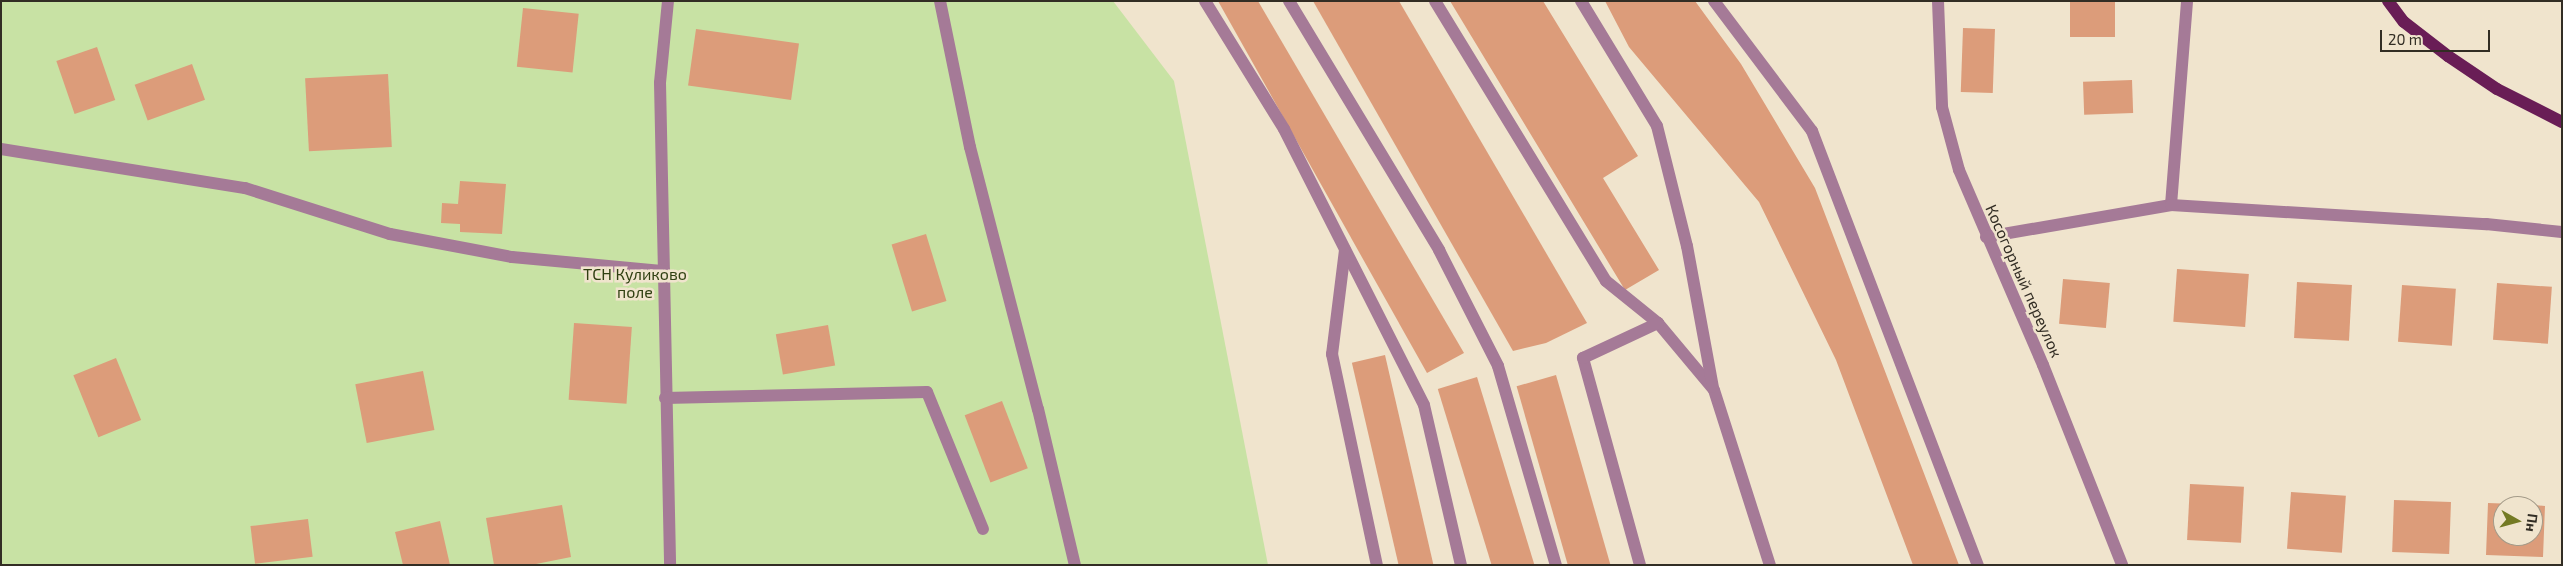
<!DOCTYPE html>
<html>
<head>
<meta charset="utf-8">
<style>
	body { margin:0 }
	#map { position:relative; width:2563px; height:566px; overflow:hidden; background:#f0e4cd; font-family:"Exo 2",sans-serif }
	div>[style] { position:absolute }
	.green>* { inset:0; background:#c8e2a4 }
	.building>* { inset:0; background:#dc9c7a; transform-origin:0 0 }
	.minor>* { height:12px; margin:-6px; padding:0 6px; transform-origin:6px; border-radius:6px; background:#a57a97 }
	.major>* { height:12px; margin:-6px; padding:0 6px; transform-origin:6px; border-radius:6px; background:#691d56 }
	span { translate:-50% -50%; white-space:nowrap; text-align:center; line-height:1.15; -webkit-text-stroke:5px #f0e4cd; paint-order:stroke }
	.park-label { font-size:16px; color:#304012 }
	.street-label { font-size:16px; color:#322d24 }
	.frame { position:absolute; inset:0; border:2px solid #322d24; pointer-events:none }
	.north { position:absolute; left:2493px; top:496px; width:50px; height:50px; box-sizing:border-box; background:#f0e4cd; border:1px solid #a49b89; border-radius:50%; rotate:97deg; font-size:14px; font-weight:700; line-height:20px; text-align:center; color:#322d24 }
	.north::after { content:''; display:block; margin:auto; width:18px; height:22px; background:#747a24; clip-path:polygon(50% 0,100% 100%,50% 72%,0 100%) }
	.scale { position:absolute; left:2380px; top:30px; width:110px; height:22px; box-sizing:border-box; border:2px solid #322d24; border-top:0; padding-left:6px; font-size:15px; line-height:18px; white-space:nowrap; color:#322d24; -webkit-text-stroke:4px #f0e4cd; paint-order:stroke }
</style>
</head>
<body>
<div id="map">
	<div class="green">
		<div style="clip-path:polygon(1px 1px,1113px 1px,1174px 81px,1268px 565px,1px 565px)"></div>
	</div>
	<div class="building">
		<div style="clip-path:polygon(1218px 1px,1258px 1px,1464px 353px,1427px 373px)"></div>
		<div style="clip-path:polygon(1313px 1px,1399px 1px,1587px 323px,1546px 343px,1513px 351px)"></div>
		<div style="clip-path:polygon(1450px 1px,1543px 1px,1638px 156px,1603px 178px,1659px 270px,1625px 290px)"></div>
		<div style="clip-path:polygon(1605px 1px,1695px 1px,1741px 64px,1815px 188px,1959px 565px,1913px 565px,1836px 360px,1759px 202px,1629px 47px)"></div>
		<div style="left:2070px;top:1px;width:45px;height:36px"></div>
		<div style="left:523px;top:8px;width:56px;height:59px;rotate:6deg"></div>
		<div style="left:1963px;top:28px;width:32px;height:64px;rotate:2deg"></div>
		<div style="left:696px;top:29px;width:104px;height:57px;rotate:8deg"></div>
		<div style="left:97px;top:47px;width:56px;height:43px;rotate:71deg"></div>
		<div style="left:192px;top:64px;width:38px;height:61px;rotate:70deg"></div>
		<div style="left:388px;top:74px;width:73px;height:83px;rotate:87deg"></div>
		<div style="left:2132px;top:80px;width:33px;height:49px;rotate:88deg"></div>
		<div style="clip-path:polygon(460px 181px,506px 184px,502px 234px,460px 232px,460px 224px,441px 223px,442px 203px,458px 204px)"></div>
		<div style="left:926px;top:234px;width:70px;height:36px;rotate:73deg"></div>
		<div style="left:2177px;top:269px;width:72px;height:53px;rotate:4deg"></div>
		<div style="left:2063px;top:279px;width:47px;height:45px;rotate:5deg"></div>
		<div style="left:2297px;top:282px;width:55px;height:56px;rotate:3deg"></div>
		<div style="left:2497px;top:283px;width:55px;height:57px;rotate:4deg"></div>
		<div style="left:2402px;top:285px;width:54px;height:57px;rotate:4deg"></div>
		<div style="left:574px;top:323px;width:58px;height:77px;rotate:4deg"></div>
		<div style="left:828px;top:325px;width:41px;height:53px;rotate:80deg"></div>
		<div style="left:1385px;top:355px;width:215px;height:34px;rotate:77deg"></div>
		<div style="left:116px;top:358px;width:67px;height:46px;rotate:68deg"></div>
		<div style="left:423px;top:371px;width:60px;height:69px;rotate:79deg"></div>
		<div style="left:1556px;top:375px;width:198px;height:41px;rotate:74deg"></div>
		<div style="left:1477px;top:377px;width:196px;height:41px;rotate:73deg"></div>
		<div style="left:1002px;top:401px;width:72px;height:40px;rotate:69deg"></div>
		<div style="left:2190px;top:484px;width:54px;height:56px;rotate:3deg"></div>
		<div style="left:2291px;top:492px;width:55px;height:57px;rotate:4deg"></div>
		<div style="left:2394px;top:500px;width:57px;height:52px;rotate:2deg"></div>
		<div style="clip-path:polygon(2488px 503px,2516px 504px,2503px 506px,2503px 536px,2533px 536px,2533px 505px,2545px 506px,2543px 557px,2486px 555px)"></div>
		<div style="clip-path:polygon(562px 505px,571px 557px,531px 565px,494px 565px,486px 518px)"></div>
		<div style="left:308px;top:519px;width:38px;height:58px;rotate:83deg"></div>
		<div style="clip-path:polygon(440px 521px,450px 565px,403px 565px,395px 532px)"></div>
	</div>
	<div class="minor">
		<div style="left:668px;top:1px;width:82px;rotate:95.6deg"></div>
		<div style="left:660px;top:83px;width:482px;rotate:88.8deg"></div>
		<div style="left:940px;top:1px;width:149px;rotate:78.4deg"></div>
		<div style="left:970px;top:147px;width:271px;rotate:75.5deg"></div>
		<div style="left:1038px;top:409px;width:160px;rotate:76.7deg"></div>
		<div style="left:1205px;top:1px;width:150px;rotate:58.3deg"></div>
		<div style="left:1284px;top:129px;width:309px;rotate:63.1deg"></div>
		<div style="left:1424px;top:405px;width:164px;rotate:77deg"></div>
		<div style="left:1289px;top:1px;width:291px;rotate:58.9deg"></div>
		<div style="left:1439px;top:250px;width:130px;rotate:63deg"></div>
		<div style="left:1498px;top:366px;width:207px;rotate:73.8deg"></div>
		<div style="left:1435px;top:1px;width:328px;rotate:58.6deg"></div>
		<div style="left:1606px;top:281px;width:67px;rotate:38.9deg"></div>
		<div style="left:1658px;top:323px;width:87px;rotate:50.1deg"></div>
		<div style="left:1714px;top:390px;width:184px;rotate:72.3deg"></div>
		<div style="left:1581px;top:1px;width:146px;rotate:58.7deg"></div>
		<div style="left:1657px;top:126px;width:124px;rotate:76deg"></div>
		<div style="left:1687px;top:246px;width:143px;rotate:79.6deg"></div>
		<div style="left:1714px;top:1px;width:163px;rotate:53deg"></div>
		<div style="left:1812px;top:131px;width:465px;rotate:69.1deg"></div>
		<div style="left:1938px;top:1px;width:106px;rotate:87.8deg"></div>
		<div style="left:1942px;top:107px;width:65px;rotate:74.9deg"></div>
		<div style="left:1959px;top:170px;width:212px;rotate:66.7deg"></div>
		<div style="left:2043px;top:365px;width:215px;rotate:68.4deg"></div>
		<div style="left:1px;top:149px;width:247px;rotate:9.1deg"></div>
		<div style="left:245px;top:188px;width:152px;rotate:17.6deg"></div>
		<div style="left:390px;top:234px;width:124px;rotate:10.7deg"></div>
		<div style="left:512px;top:257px;width:153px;rotate:5.3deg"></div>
		<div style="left:2171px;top:205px;width:205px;rotate:-85.5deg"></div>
		<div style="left:1986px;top:237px;width:188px;rotate:-9.8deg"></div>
		<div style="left:2171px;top:205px;width:316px;rotate:3.5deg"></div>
		<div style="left:2486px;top:224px;width:76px;rotate:6deg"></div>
		<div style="left:1345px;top:250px;width:105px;rotate:97.1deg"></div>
		<div style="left:1332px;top:354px;width:216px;rotate:78deg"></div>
		<div style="left:665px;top:398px;width:262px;rotate:-1.3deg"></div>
		<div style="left:927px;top:392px;width:148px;rotate:67.8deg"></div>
		<div style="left:1640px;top:565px;width:215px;rotate:-105.4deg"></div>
		<div style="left:1583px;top:358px;width:83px;rotate:-25deg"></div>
	</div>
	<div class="major">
		<div style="left:2388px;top:1px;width:26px;rotate:53deg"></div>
		<div style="left:2404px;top:22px;width:56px;rotate:37.7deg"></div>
		<div style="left:2448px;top:56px;width:59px;rotate:34deg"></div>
		<div style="left:2497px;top:89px;width:73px;rotate:26.9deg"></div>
	</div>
	<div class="park-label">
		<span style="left:635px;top:283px">ТСН Куликово<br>поле</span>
	</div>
	<div class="street-label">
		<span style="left:2024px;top:281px;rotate:66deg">Косогорный переулок</span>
	</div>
	<div class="frame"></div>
	<div class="north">Пн</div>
	<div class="scale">20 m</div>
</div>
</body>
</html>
